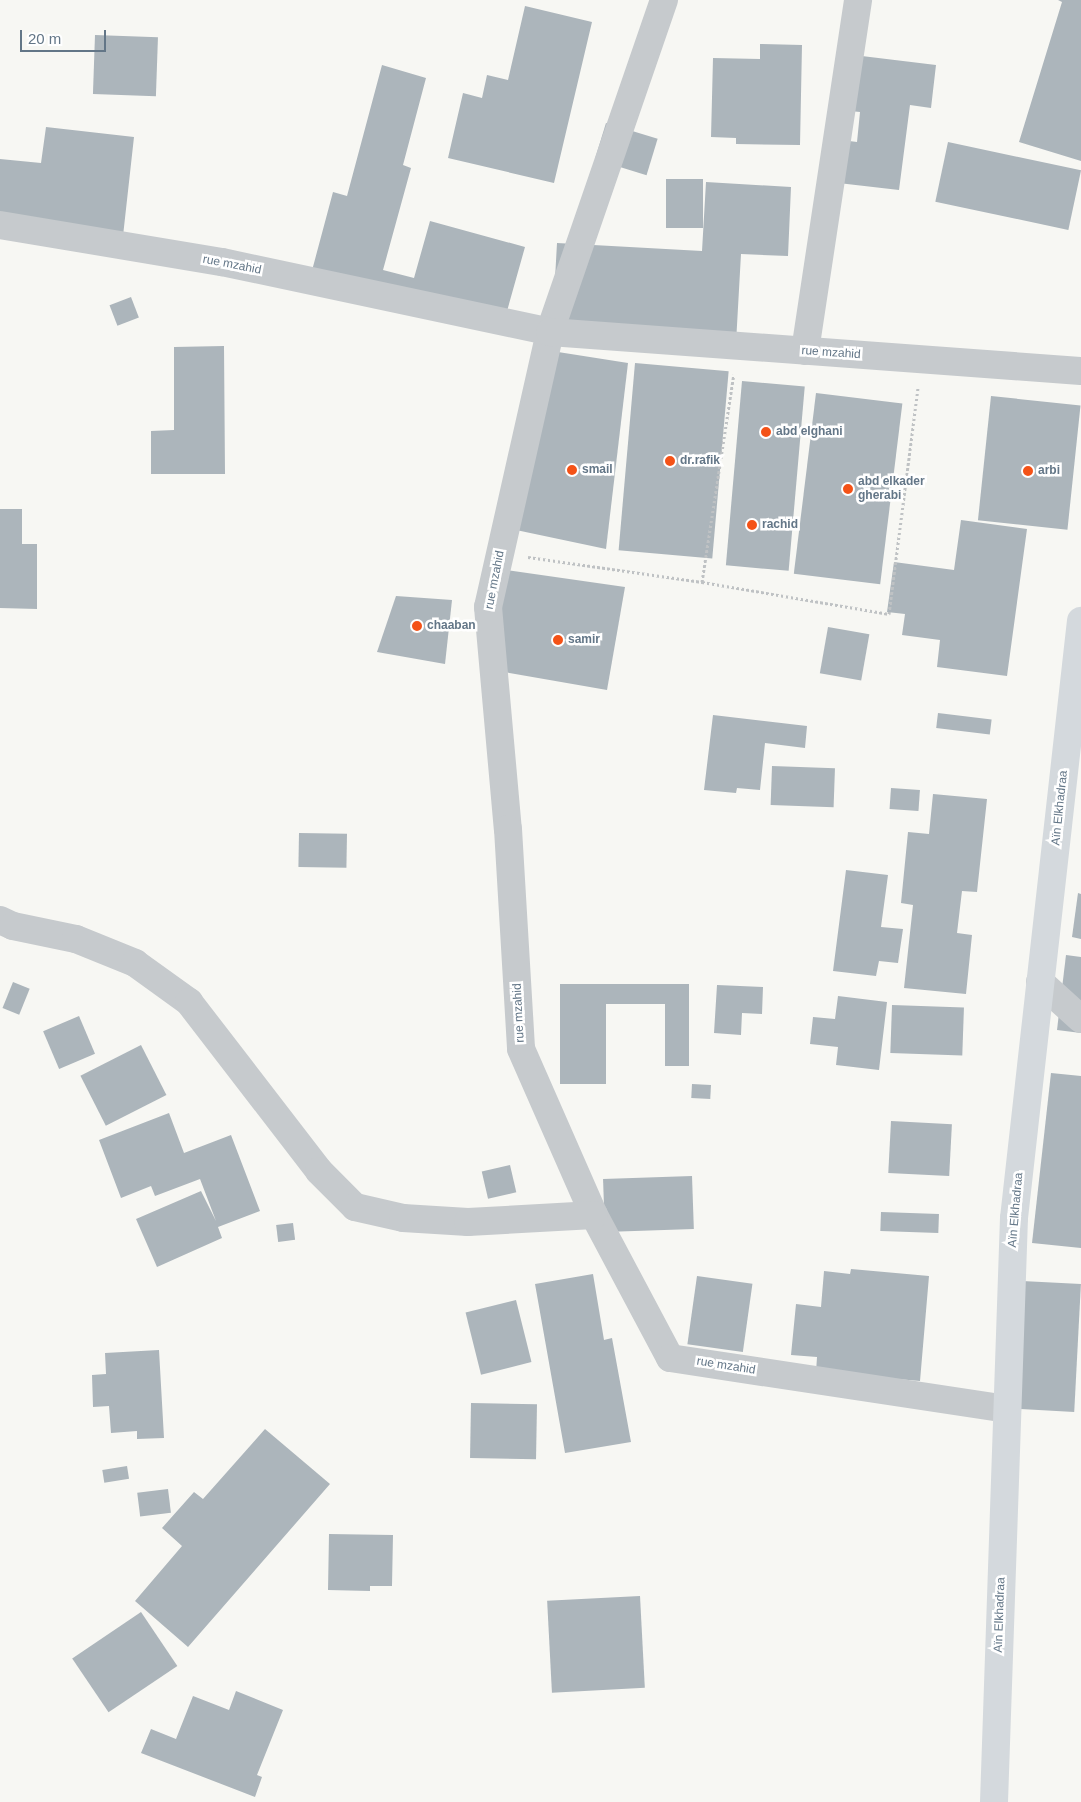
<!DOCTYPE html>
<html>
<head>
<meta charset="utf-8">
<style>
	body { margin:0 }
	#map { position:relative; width:1081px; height:1802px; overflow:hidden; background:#f7f7f3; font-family:Helvetica,sans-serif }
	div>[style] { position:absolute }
	.building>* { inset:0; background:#acb5bb; transform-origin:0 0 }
	.path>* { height:3px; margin-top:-1.5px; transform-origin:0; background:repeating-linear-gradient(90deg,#bfc2c4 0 2.5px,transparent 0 5px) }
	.minor>* { height:28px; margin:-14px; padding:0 14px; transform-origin:14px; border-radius:14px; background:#c6cacd }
	.major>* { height:28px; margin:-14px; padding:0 14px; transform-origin:14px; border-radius:14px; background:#d4d9dd }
	.dots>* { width:14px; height:14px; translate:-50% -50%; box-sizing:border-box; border:2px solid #fff; border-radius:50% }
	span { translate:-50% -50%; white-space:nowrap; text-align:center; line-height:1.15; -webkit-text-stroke:5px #fff; paint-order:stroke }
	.street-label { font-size:12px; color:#637687 }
	.poi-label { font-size:12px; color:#637687; font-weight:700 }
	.left { translate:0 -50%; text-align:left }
	.scale { position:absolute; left:20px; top:30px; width:86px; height:22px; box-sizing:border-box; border:2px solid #637687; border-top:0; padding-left:6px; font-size:15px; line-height:18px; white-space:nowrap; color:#637687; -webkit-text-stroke:4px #fff; paint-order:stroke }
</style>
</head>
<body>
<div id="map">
	<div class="building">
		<div style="clip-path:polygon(1058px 0,1081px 0,1081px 161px,1019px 142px,1062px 2px)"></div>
		<div style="clip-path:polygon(525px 6px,592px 22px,554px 183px,448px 158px,463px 93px,482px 98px,487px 75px,508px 80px)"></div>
		<div style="left:95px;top:35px;width:63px;height:59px;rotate:2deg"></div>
		<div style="clip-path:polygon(760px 44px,802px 45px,800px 145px,736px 144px,736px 138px,711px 137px,713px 58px,760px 59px)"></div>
		<div style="clip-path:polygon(837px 53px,936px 65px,931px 108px,910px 105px,899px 190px,821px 181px,826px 138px,857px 142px,860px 112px,830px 109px)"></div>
		<div style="clip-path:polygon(382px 65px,426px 78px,403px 165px,411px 168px,383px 270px,414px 278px,430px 221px,525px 247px,502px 329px,310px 278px,333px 192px,347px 196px)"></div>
		<div style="left:606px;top:123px;width:54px;height:38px;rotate:17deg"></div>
		<div style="clip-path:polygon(46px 127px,134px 137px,123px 236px,0 222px,0 159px,41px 163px)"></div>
		<div style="left:948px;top:142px;width:136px;height:61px;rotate:12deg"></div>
		<div style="left:666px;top:179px;width:37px;height:49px"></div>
		<div style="clip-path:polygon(706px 182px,791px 187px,788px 256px,741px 254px,736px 343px,552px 333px,557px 243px,702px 251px)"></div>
		<div style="left:131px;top:297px;width:22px;height:23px;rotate:69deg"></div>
		<div style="clip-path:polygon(224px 346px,225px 474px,151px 474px,151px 431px,174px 430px,174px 347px)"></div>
		<div style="clip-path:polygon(558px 352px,628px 363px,606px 549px,516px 530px)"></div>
		<div style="left:635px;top:363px;width:94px;height:188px;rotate:5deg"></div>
		<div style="left:742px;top:381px;width:63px;height:185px;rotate:5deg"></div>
		<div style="left:816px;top:393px;width:87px;height:182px;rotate:7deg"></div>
		<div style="left:991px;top:396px;width:90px;height:125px;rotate:6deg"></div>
		<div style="clip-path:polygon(0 509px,22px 509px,22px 544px,37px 544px,37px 609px,0 608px)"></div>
		<div style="clip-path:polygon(961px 520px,1027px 529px,1007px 676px,937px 667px,940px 640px,902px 635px,905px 614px,887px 612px,894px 562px,954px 570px)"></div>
		<div style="clip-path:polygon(507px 570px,625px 587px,607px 690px,504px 672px,498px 608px)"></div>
		<div style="clip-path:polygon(396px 596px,452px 600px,445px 664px,377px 652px)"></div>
		<div style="left:828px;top:627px;width:42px;height:47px;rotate:10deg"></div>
		<div style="left:938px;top:713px;width:54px;height:15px;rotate:7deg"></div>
		<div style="clip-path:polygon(713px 715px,807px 726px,805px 748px,765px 743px,760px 790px,737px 788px,736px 793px,704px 790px)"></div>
		<div style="left:772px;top:766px;width:63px;height:39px;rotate:2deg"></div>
		<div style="left:891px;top:788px;width:29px;height:21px;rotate:4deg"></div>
		<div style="clip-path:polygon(933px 794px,987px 799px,977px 892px,962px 891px,957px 933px,972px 935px,966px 994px,904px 988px,913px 905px,901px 903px,908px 832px,929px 834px)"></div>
		<div style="left:299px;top:833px;width:48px;height:34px;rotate:1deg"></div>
		<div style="clip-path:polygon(846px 870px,888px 875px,881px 927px,903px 929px,898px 963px,879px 961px,876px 976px,833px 971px)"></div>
		<div style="clip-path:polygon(1078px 893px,1081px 894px,1081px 939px,1072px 937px)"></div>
		<div style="clip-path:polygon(1066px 955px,1081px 957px,1081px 1033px,1057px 1030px)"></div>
		<div style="left:13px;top:982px;width:18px;height:28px;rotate:22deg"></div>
		<div style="clip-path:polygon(560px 984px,689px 984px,689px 1066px,665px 1066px,665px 1004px,606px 1004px,606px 1084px,560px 1084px)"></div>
		<div style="clip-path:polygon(717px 985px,763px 987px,762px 1014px,742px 1013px,741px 1035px,714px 1033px)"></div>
		<div style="clip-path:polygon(838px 996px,887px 1002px,879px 1070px,836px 1065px,838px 1047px,810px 1044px,813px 1017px,835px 1019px)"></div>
		<div style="left:892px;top:1005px;width:72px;height:48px;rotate:2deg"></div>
		<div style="left:79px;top:1016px;width:41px;height:39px;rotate:67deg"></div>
		<div style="left:141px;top:1045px;width:56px;height:68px;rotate:63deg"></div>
		<div style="clip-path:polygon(1051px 1073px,1081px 1076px,1081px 1248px,1032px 1243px)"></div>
		<div style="left:692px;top:1084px;width:19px;height:14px;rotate:3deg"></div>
		<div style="clip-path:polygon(169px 1113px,184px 1153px,231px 1135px,260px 1211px,218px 1227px,222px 1238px,157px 1267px,136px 1219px,201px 1191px,216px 1221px,200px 1179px,155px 1196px,151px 1186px,121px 1198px,99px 1140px)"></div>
		<div style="left:891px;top:1121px;width:61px;height:52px;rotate:3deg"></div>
		<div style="left:510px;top:1165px;width:28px;height:29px;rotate:77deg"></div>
		<div style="left:692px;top:1176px;width:53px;height:89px;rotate:88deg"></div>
		<div style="left:881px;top:1212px;width:58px;height:19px;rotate:2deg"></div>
		<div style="left:293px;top:1223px;width:17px;height:17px;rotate:83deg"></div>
		<div style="clip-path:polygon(851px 1269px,929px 1276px,920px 1381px,816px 1372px,817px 1357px,791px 1355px,796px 1304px,821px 1307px,824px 1271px,850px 1274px)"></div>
		<div style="clip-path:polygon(593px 1274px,604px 1340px,612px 1338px,631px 1442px,565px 1453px,535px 1284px)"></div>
		<div style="left:697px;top:1276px;width:56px;height:69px;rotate:8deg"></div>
		<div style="left:1022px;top:1281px;width:59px;height:128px;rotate:3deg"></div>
		<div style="left:516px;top:1300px;width:64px;height:52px;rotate:76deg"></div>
		<div style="clip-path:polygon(159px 1350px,164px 1438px,137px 1439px,137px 1431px,111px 1433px,109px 1406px,93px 1407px,92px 1375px,106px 1374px,105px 1353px)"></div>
		<div style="left:471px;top:1403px;width:66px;height:55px;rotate:1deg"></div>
		<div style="clip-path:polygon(265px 1429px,330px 1484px,188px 1647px,135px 1601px,182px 1546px,162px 1528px,194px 1492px,203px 1499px)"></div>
		<div style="left:127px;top:1466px;width:13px;height:25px;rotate:81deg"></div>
		<div style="left:168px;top:1489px;width:24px;height:31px;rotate:83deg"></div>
		<div style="clip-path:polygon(329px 1534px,393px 1535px,392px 1586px,370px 1586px,370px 1591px,328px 1590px)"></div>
		<div style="left:640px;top:1596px;width:92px;height:93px;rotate:87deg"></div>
		<div style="left:141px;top:1612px;width:65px;height:83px;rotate:56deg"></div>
		<div style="clip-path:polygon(236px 1691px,283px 1710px,257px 1775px,262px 1777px,255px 1797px,141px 1753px,151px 1729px,176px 1739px,193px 1696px,229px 1710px)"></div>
	</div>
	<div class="path">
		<div style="left:528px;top:557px;width:176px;rotate:8.2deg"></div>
		<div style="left:702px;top:582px;width:210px;rotate:-81.3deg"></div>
		<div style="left:702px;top:582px;width:190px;rotate:9.7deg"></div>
		<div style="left:889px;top:614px;width:228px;rotate:-82.7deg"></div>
	</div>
	<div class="minor">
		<div style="left:664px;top:0;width:351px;rotate:109deg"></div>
		<div style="left:550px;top:332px;width:282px;rotate:102.7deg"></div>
		<div style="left:488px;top:607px;width:223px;rotate:84.9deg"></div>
		<div style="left:508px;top:829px;width:220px;rotate:86.6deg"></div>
		<div style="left:521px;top:1049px;width:181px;rotate:66.3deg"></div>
		<div style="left:594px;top:1215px;width:162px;rotate:62deg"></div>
		<div style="left:670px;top:1358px;width:341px;rotate:8.6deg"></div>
		<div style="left:0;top:225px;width:225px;rotate:9.5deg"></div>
		<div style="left:222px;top:262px;width:335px;rotate:12deg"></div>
		<div style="left:550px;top:332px;width:532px;rotate:4.2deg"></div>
		<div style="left:805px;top:351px;width:355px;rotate:-81.4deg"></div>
		<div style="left:0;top:920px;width:14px;rotate:25deg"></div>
		<div style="left:13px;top:926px;width:64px;rotate:11.7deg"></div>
		<div style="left:76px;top:939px;width:64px;rotate:22.1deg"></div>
		<div style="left:135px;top:963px;width:67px;rotate:35.8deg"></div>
		<div style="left:189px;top:1002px;width:213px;rotate:52.4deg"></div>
		<div style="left:319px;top:1171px;width:51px;rotate:45deg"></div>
		<div style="left:355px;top:1207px;width:49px;rotate:12.9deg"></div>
		<div style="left:403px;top:1218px;width:65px;rotate:3.5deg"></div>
		<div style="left:468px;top:1222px;width:126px;rotate:-3.2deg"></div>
		<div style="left:1040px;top:982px;width:55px;rotate:42.1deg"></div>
	</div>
	<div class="major">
		<div style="left:994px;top:1802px;width:584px;rotate:-88.04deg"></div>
		<div style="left:1014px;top:1218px;width:601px;rotate:-83.6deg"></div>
	</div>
	<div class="dots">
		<div style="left:766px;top:432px;background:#f45217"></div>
		<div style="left:670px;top:461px;background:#f45217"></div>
		<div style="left:572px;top:470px;background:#f45217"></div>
		<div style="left:1028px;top:471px;background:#f45217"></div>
		<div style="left:848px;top:489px;background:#f45217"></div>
		<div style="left:752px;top:525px;background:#f45217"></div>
		<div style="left:417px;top:626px;background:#f45217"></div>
		<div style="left:558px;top:640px;background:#f45217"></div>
	</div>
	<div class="street-label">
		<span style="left:232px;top:265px;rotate:11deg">rue mzahid</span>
		<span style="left:831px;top:353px;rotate:4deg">rue mzahid</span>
		<span style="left:495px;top:580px;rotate:-79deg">rue mzahid</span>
		<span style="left:1060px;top:808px;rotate:-84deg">Aïn Elkhadraa</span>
		<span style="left:519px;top:1013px;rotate:-93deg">rue mzahid</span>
		<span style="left:1016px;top:1210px;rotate:-85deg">Aïn Elkhadraa</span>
		<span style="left:726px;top:1366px;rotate:9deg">rue mzahid</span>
		<span style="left:1000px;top:1615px;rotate:-88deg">Aïn Elkhadraa</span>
	</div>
	<div class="poi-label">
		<span class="left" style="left:776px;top:432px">abd elghani</span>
		<span class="left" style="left:680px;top:461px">dr.rafik</span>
		<span class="left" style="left:582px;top:470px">smail</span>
		<span class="left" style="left:1038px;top:471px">arbi</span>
		<span class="left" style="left:858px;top:489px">abd elkader<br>gherabi</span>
		<span class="left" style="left:762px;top:525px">rachid</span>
		<span class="left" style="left:427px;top:626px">chaaban</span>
		<span class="left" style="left:568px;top:640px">samir</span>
	</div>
	<div class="scale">20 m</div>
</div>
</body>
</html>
